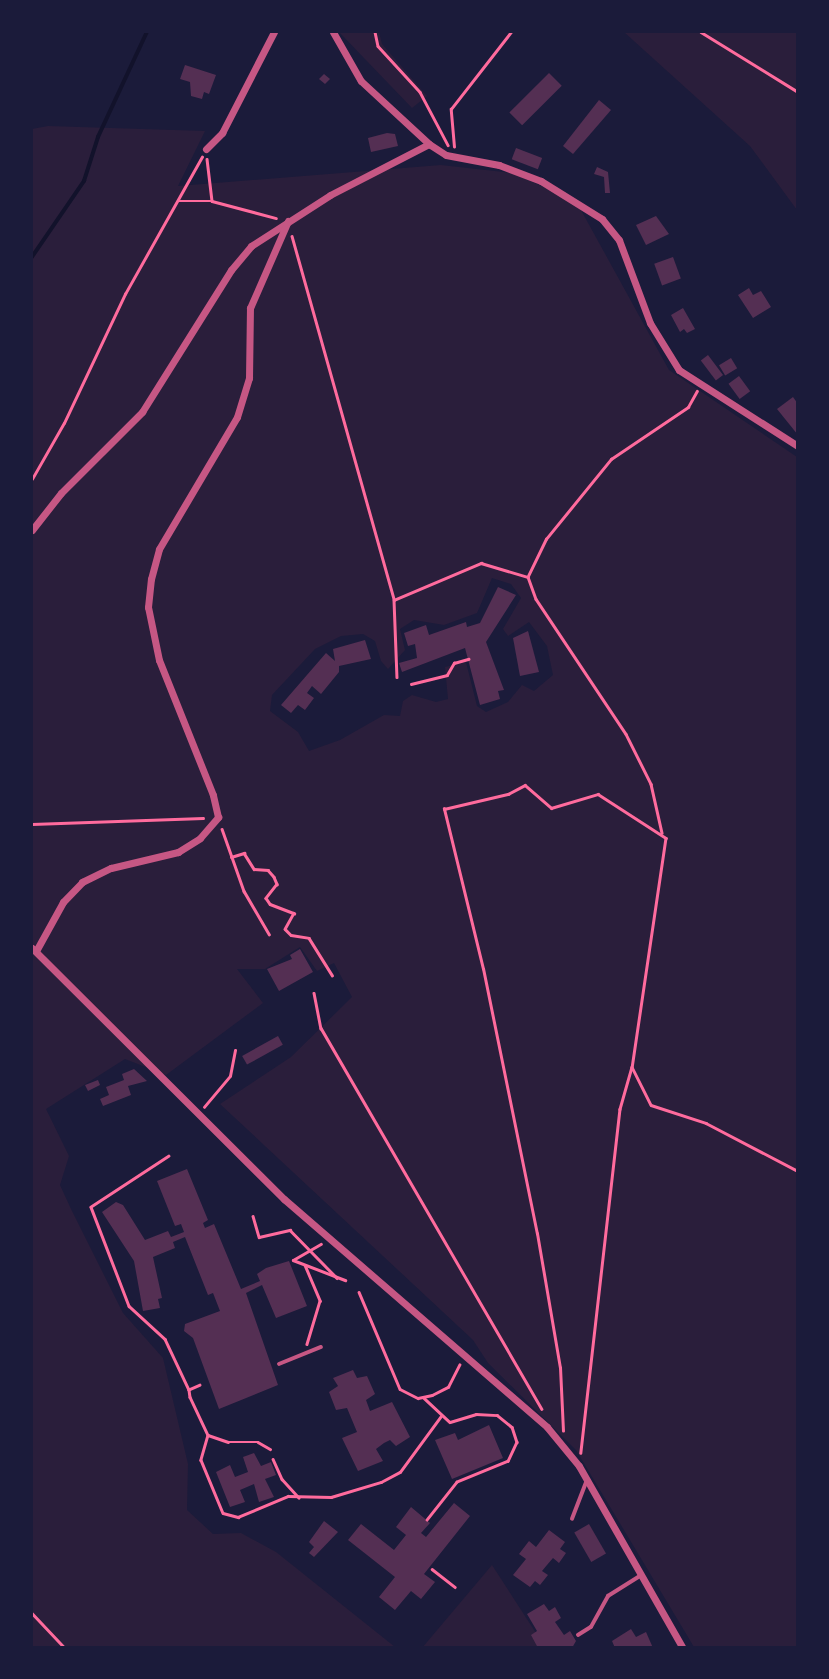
<!DOCTYPE html>
<html>
<head>
<meta charset="utf-8">
<style>
	body { margin:0 }
	#map { position:relative; width:829px; height:1679px; overflow:hidden; background:#1b1b3a; font-family:Barlow,sans-serif }
	div>[style] { position:absolute }
	.green>* { inset:0; background:#2a1e3b }
	.stream>* { height:3.5px; margin:-1.75px; padding:0 1.75px; transform-origin:1.75px; border-radius:1.75px; background:#12122b }
	.building>* { inset:0; background:#542f53; transform-origin:0 0 }
	.path>* { height:2.5px; margin:-1.25px; padding:0 1.25px; transform-origin:1.25px; border-radius:1.25px; background:#ff6b9d }
	.service>* { height:3.5px; margin:-1.75px; padding:0 1.75px; transform-origin:1.75px; border-radius:1.75px; background:#c65784 }
	.minor>* { height:7px; margin:-3.5px; padding:0 3.5px; transform-origin:3.5px; border-radius:3.5px; background:#c65784 }
	span { translate:-50% -50%; white-space:nowrap; text-align:center; line-height:1.15; -webkit-text-stroke:5px #1b1b3a; paint-order:stroke }
	.frame { position:absolute; inset:0; border:33px solid #1b1b3a; pointer-events:none }
</style>
</head>
<body>
<div id="map">
	<div class="green">
		<div style="clip-path:polygon(339px 32px,379px 32px,382px 44px,427px 96px,412px 108px)"></div>
		<div style="clip-path:polygon(624px 32px,797px 32px,797px 210px,750px 146px)"></div>
		<div style="clip-path:polygon(evenodd,48px 126px,205px 131px,178px 186px,441px 165px,512px 173px,576px 201px,669px 370px,797px 457px,797px 1647px,694px 1647px,576px 1450px,488px 1363px,473px 1340px,220px 1104px,291px 1057px,352px 997px,334px 963px,317px 971px,300px 947px,265px 969px,237px 969px,263px 1003px,166px 1075px,125px 1059px,46px 1109px,69px 1156px,60px 1185px,71px 1209px,123px 1313px,163px 1358px,188px 1464px,187px 1510px,213px 1534px,241px 1533px,276px 1552px,395px 1647px,32px 1648px,32px 129px,48px 126px,492px 578px,511px 584px,521px 598px,503px 629px,508px 636px,529px 622px,547px 646px,553px 675px,534px 691px,522px 685px,508px 702px,486px 712px,477px 706px,466px 662px,445px 667px,448px 699px,436px 702px,412px 695px,403px 701px,400px 716px,384px 715px,340px 740px,309px 751px,298px 732px,270px 711px,272px 695px,315px 649px,341px 636px,363px 634px,375px 641px,381px 661px,388px 669px,405px 650px,400px 629px,414px 620px,444px 625px,477px 613px,492px 578px)"></div>
		<div style="clip-path:polygon(492px 1565px,545px 1647px,422px 1648px)"></div>
	</div>
	<div class="stream">
		<div style="left:32px;top:257px;width:92px;rotate:-55.6deg"></div>
		<div style="left:84px;top:181px;width:46px;rotate:-72.3deg"></div>
		<div style="left:98px;top:137px;width:116px;rotate:-65deg"></div>
	</div>
	<div class="building">
		<div style="clip-path:polygon(185px 65px,216px 75px,209px 94px,204px 92px,202px 99px,191px 96px,190px 82px,180px 79px)"></div>
		<div style="left:549px;top:73px;width:18px;height:56px;rotate:45deg"></div>
		<div style="clip-path:polygon(324px 74px,330px 79px,325px 84px,319px 79px)"></div>
		<div style="clip-path:polygon(599px 100px,611px 110px,573px 154px,563px 146px)"></div>
		<div style="clip-path:polygon(387px 133px,395px 134px,398px 146px,371px 152px,368px 138px)"></div>
		<div style="left:516px;top:148px;width:28px;height:12px;rotate:21deg"></div>
		<div style="clip-path:polygon(597px 167px,608px 172px,610px 193px,605px 193px,604px 177px,594px 174px)"></div>
		<div style="clip-path:polygon(656px 216px,669px 234px,646px 245px,636px 225px)"></div>
		<div style="left:673px;top:257px;width:23px;height:20px;rotate:70deg"></div>
		<div style="clip-path:polygon(749px 288px,753px 295px,761px 291px,771px 307px,753px 318px,738px 295px)"></div>
		<div style="clip-path:polygon(683px 308px,695px 329px,687px 333px,684px 329px,680px 332px,671px 315px)"></div>
		<div style="left:708px;top:355px;width:25px;height:9px;rotate:53deg"></div>
		<div style="left:731px;top:358px;width:12px;height:14px;rotate:59deg"></div>
		<div style="left:739px;top:376px;width:19px;height:13px;rotate:54deg"></div>
		<div style="clip-path:polygon(793px 397px,798px 404px,798px 435px,777px 409px)"></div>
		<div style="clip-path:polygon(498px 587px,516px 595px,486px 642px,504px 690px,498px 691px,500px 699px,480px 705px,465px 648px,402px 672px,399px 663px,417px 658px,415px 644px,408px 646px,404px 633px,426px 625px,429px 635px,466px 622px,467px 627px,480px 623px)"></div>
		<div style="clip-path:polygon(528px 631px,539px 672px,520px 676px,513px 638px)"></div>
		<div style="clip-path:polygon(365px 640px,371px 659px,339px 666px,339px 672px,321px 694px,312px 686px,307px 693px,314px 698px,305px 710px,298px 705px,291px 713px,281px 705px,326px 653px,335px 661px,333px 649px)"></div>
		<div style="clip-path:polygon(300px 949px,313px 972px,279px 991px,267px 969px,292px 959px,290px 955px)"></div>
		<div style="left:278px;top:1036px;width:10px;height:41px;rotate:61deg"></div>
		<div style="clip-path:polygon(134px 1069px,147px 1081px,128px 1086px,131px 1095px,103px 1106px,100px 1099px,109px 1095px,106px 1087px,124px 1080px,122px 1074px)"></div>
		<div style="clip-path:polygon(98px 1080px,100px 1085px,88px 1091px,85px 1085px)"></div>
		<div style="clip-path:polygon(187px 1169px,208px 1220px,203px 1223px,205px 1228px,214px 1224px,241px 1289px,260px 1281px,257px 1274px,266px 1268px,289px 1261px,307px 1306px,276px 1318px,262px 1285px,246px 1293px,278px 1385px,219px 1409px,193px 1338px,184px 1331px,185px 1324px,220px 1311px,213px 1293px,208px 1295px,185px 1237px,173px 1242px,175px 1248px,153px 1257px,162px 1298px,158px 1299px,160px 1308px,143px 1311px,134px 1261px,102px 1212px,116px 1202px,123px 1205px,145px 1240px,168px 1231px,171px 1237px,184px 1232px,181px 1224px,175px 1226px,157px 1181px)"></div>
		<div style="clip-path:polygon(353px 1370px,357px 1378px,367px 1376px,375px 1394px,366px 1400px,370px 1411px,392px 1402px,410px 1437px,396px 1446px,390px 1440px,384px 1443px,376px 1449px,383px 1461px,358px 1471px,342px 1438px,357px 1432px,347px 1408px,336px 1410px,329px 1392px,338px 1386px,333px 1378px)"></div>
		<div style="clip-path:polygon(489px 1425px,503px 1458px,452px 1479px,435px 1440px,455px 1433px,458px 1440px)"></div>
		<div style="clip-path:polygon(254px 1453px,261px 1466px,271px 1462px,276px 1475px,265px 1479px,274px 1497px,259px 1502px,254px 1484px,240px 1490px,245px 1502px,230px 1507px,216px 1472px,230px 1465px,235px 1477px,248px 1472px,243px 1457px)"></div>
		<div style="clip-path:polygon(454px 1503px,470px 1516px,424px 1574px,435px 1582px,421px 1599px,411px 1591px,395px 1610px,379px 1597px,395px 1577px,348px 1540px,361px 1524px,394px 1550px,406px 1535px,396px 1527px,411px 1507px,430px 1523px,421px 1533px,426px 1537px)"></div>
		<div style="clip-path:polygon(324px 1521px,338px 1532px,314px 1557px,309px 1553px,314px 1547px,309px 1542px)"></div>
		<div style="left:589px;top:1524px;width:34px;height:17px;rotate:60deg"></div>
		<div style="clip-path:polygon(549px 1530px,565px 1542px,560px 1549px,566px 1553px,559px 1563px,553px 1558px,547px 1565px,542px 1571px,548px 1575px,540px 1585px,535px 1581px,530px 1587px,513px 1575px,526px 1559px,519px 1554px,529px 1541px,536px 1547px)"></div>
		<div style="clip-path:polygon(544px 1604px,549px 1611px,555px 1607px,561px 1618px,555px 1622px,564px 1635px,570px 1631px,576px 1641px,572px 1648px,538px 1648px,531px 1635px,537px 1631px,527px 1614px)"></div>
		<div style="clip-path:polygon(631px 1629px,636px 1637px,646px 1632px,653px 1648px,615px 1648px,612px 1641px)"></div>
	</div>
	<div class="path">
		<div style="left:375px;top:32px;width:14px;rotate:78deg"></div>
		<div style="left:378px;top:46px;width:62px;rotate:47.6deg"></div>
		<div style="left:420px;top:92px;width:60px;rotate:62.2deg"></div>
		<div style="left:701px;top:32px;width:114px;rotate:31.7deg"></div>
		<div style="left:454px;top:147px;width:38px;rotate:-95deg"></div>
		<div style="left:451px;top:109px;width:98px;rotate:-52.1deg"></div>
		<div style="left:207px;top:159px;width:42px;rotate:83.2deg"></div>
		<div style="left:179px;top:201px;width:33px"></div>
		<div style="left:212px;top:201px;width:66px;rotate:14.9deg"></div>
		<div style="left:292px;top:236px;width:378px;rotate:74.3deg"></div>
		<div style="left:394px;top:600px;width:77px;rotate:87.8deg"></div>
		<div style="left:32px;top:479px;width:64px;rotate:-60.3deg"></div>
		<div style="left:64px;top:423px;width:143px;rotate:-64.7deg"></div>
		<div style="left:125px;top:294px;width:157px;rotate:-60.7deg"></div>
		<div style="left:528px;top:576px;width:41px;rotate:-64.1deg"></div>
		<div style="left:546px;top:539px;width:103px;rotate:-50.9deg"></div>
		<div style="left:611px;top:459px;width:93px;rotate:-34deg"></div>
		<div style="left:688px;top:407px;width:18px;rotate:-61deg"></div>
		<div style="left:394px;top:600px;width:95px;rotate:-23deg"></div>
		<div style="left:481px;top:563px;width:49px;rotate:16.6deg"></div>
		<div style="left:528px;top:577px;width:23px;rotate:70deg"></div>
		<div style="left:536px;top:599px;width:162px;rotate:56.3deg"></div>
		<div style="left:626px;top:734px;width:56px;rotate:63.4deg"></div>
		<div style="left:651px;top:784px;width:50px;rotate:77.3deg"></div>
		<div style="left:411px;top:684px;width:37px;rotate:-14deg"></div>
		<div style="left:447px;top:675px;width:14px;rotate:-60deg"></div>
		<div style="left:454px;top:663px;width:15px;rotate:-16deg"></div>
		<div style="left:32px;top:824px;width:171px;rotate:-2deg"></div>
		<div style="left:222px;top:829px;width:66px;rotate:70.5deg"></div>
		<div style="left:244px;top:891px;width:50px;rotate:59.8deg"></div>
		<div style="left:231px;top:857px;width:14px;rotate:-17deg"></div>
		<div style="left:244px;top:853px;width:19px;rotate:58deg"></div>
		<div style="left:254px;top:869px;width:14px;rotate:4deg"></div>
		<div style="left:268px;top:870px;width:9px;rotate:49deg"></div>
		<div style="left:274px;top:877px;width:8px;rotate:67deg"></div>
		<div style="left:277px;top:884px;width:18px;rotate:128deg"></div>
		<div style="left:266px;top:898px;width:7px;rotate:56deg"></div>
		<div style="left:270px;top:904px;width:26px;rotate:21deg"></div>
		<div style="left:294px;top:913px;width:18px;rotate:119deg"></div>
		<div style="left:285px;top:929px;width:8px;rotate:45deg"></div>
		<div style="left:291px;top:935px;width:18px;rotate:9deg"></div>
		<div style="left:309px;top:938px;width:44px;rotate:58.1deg"></div>
		<div style="left:314px;top:993px;width:36px;rotate:79deg"></div>
		<div style="left:321px;top:1028px;width:440px;rotate:59.9deg"></div>
		<div style="left:632px;top:1067px;width:42px;rotate:63.4deg"></div>
		<div style="left:651px;top:1105px;width:58px;rotate:18.1deg"></div>
		<div style="left:706px;top:1123px;width:104px;rotate:27.6deg"></div>
		<div style="left:204px;top:1107px;width:40px;rotate:-50deg"></div>
		<div style="left:230px;top:1076px;width:26px;rotate:-79deg"></div>
		<div style="left:169px;top:1156px;width:93px;rotate:146.8deg"></div>
		<div style="left:91px;top:1207px;width:106px;rotate:69deg"></div>
		<div style="left:129px;top:1306px;width:49px;rotate:42.5deg"></div>
		<div style="left:165px;top:1339px;width:56px;rotate:64.8deg"></div>
		<div style="left:253px;top:1216px;width:22px;rotate:74deg"></div>
		<div style="left:259px;top:1237px;width:32px;rotate:-13deg"></div>
		<div style="left:290px;top:1230px;width:67px;rotate:45.6deg"></div>
		<div style="left:293px;top:1260px;width:56px;rotate:21deg"></div>
		<div style="left:293px;top:1260px;width:32px;rotate:-30deg"></div>
		<div style="left:305px;top:1265px;width:39px;rotate:67deg"></div>
		<div style="left:320px;top:1301px;width:45px;rotate:106.8deg"></div>
		<div style="left:359px;top:1292px;width:105px;rotate:67.1deg"></div>
		<div style="left:400px;top:1389px;width:20px;rotate:27deg"></div>
		<div style="left:418px;top:1398px;width:14px;rotate:-12deg"></div>
		<div style="left:432px;top:1395px;width:18px;rotate:-27deg"></div>
		<div style="left:448px;top:1387px;width:25px;rotate:-63deg"></div>
		<div style="left:200px;top:1385px;width:12px;rotate:156deg"></div>
		<div style="left:189px;top:1390px;width:7px;rotate:82deg"></div>
		<div style="left:190px;top:1397px;width:42px;rotate:64.7deg"></div>
		<div style="left:208px;top:1435px;width:21px;rotate:19deg"></div>
		<div style="left:228px;top:1442px;width:30px"></div>
		<div style="left:258px;top:1442px;width:14px;rotate:30deg"></div>
		<div style="left:424px;top:1398px;width:35px;rotate:43deg"></div>
		<div style="left:450px;top:1422px;width:27px;rotate:-17deg"></div>
		<div style="left:476px;top:1414px;width:21px;rotate:3deg"></div>
		<div style="left:497px;top:1415px;width:19px;rotate:39deg"></div>
		<div style="left:512px;top:1427px;width:16px;rotate:72deg"></div>
		<div style="left:517px;top:1442px;width:21px;rotate:115deg"></div>
		<div style="left:508px;top:1461px;width:55px;rotate:157.6deg"></div>
		<div style="left:457px;top:1482px;width:48px;rotate:128.3deg"></div>
		<div style="left:563px;top:1431px;width:63px;rotate:-92.7deg"></div>
		<div style="left:560px;top:1368px;width:136px;rotate:-99.7deg"></div>
		<div style="left:537px;top:1234px;width:270px;rotate:-101.5deg"></div>
		<div style="left:483px;top:969px;width:165px;rotate:-103.7deg"></div>
		<div style="left:444px;top:809px;width:66px;rotate:-13.2deg"></div>
		<div style="left:508px;top:794px;width:19px;rotate:-28deg"></div>
		<div style="left:525px;top:785px;width:35px;rotate:41deg"></div>
		<div style="left:551px;top:808px;width:49px;rotate:-16.6deg"></div>
		<div style="left:598px;top:794px;width:81px;rotate:32.9deg"></div>
		<div style="left:666px;top:838px;width:232px;rotate:98.4deg"></div>
		<div style="left:632px;top:1067px;width:44px;rotate:105.9deg"></div>
		<div style="left:620px;top:1109px;width:346px;rotate:96.5deg"></div>
		<div style="left:208px;top:1435px;width:26px;rotate:106deg"></div>
		<div style="left:201px;top:1460px;width:57px;rotate:67.5deg"></div>
		<div style="left:223px;top:1513px;width:16px;rotate:15deg"></div>
		<div style="left:238px;top:1517px;width:54px;rotate:-22.8deg"></div>
		<div style="left:288px;top:1496px;width:43px;rotate:1.3deg"></div>
		<div style="left:331px;top:1497px;width:52px;rotate:-16.7deg"></div>
		<div style="left:381px;top:1482px;width:21px;rotate:-28deg"></div>
		<div style="left:400px;top:1472px;width:69px;rotate:-53.8deg"></div>
		<div style="left:273px;top:1459px;width:22px;rotate:66deg"></div>
		<div style="left:282px;top:1479px;width:25px;rotate:48deg"></div>
		<div style="left:432px;top:1569px;width:29px;rotate:38deg"></div>
		<div style="left:32px;top:1613px;width:48px;rotate:46.7deg"></div>
	</div>
	<div class="service">
		<div style="left:279px;top:1364px;width:45px;rotate:-22deg"></div>
		<div style="left:572px;top:1519px;width:39px;rotate:-69deg"></div>
		<div style="left:578px;top:1635px;width:15px;rotate:-32deg"></div>
		<div style="left:591px;top:1627px;width:35px;rotate:-61deg"></div>
		<div style="left:608px;top:1596px;width:39px;rotate:-32deg"></div>
	</div>
	<div class="minor">
		<div style="left:333px;top:32px;width:56px;rotate:60.3deg"></div>
		<div style="left:361px;top:81px;width:93px;rotate:42.8deg"></div>
		<div style="left:429px;top:144px;width:20px;rotate:33deg"></div>
		<div style="left:446px;top:155px;width:54px;rotate:10.7deg"></div>
		<div style="left:499px;top:165px;width:45px;rotate:20.9deg"></div>
		<div style="left:541px;top:181px;width:72px;rotate:31.9deg"></div>
		<div style="left:602px;top:219px;width:27px;rotate:51deg"></div>
		<div style="left:619px;top:240px;width:89px;rotate:69.5deg"></div>
		<div style="left:650px;top:323px;width:55px;rotate:58.3deg"></div>
		<div style="left:679px;top:370px;width:141px;rotate:32.6deg"></div>
		<div style="left:206px;top:149px;width:23px;rotate:-45deg"></div>
		<div style="left:222px;top:133px;width:114px;rotate:-62.8deg"></div>
		<div style="left:32px;top:530px;width:47px;rotate:-51.9deg"></div>
		<div style="left:61px;top:493px;width:115px;rotate:-45deg"></div>
		<div style="left:142px;top:412px;width:168px;rotate:-57.9deg"></div>
		<div style="left:231px;top:270px;width:31px;rotate:-50deg"></div>
		<div style="left:251px;top:246px;width:94px;rotate:-32.8deg"></div>
		<div style="left:330px;top:195px;width:111px;rotate:-27.3deg"></div>
		<div style="left:32px;top:948px;width:356px;rotate:44.9deg"></div>
		<div style="left:284px;top:1199px;width:348px;rotate:40.9deg"></div>
		<div style="left:547px;top:1427px;width:50px;rotate:50.6deg"></div>
		<div style="left:579px;top:1466px;width:210px;rotate:60.3deg"></div>
		<div style="left:36px;top:951px;width:56px;rotate:-61.1deg"></div>
		<div style="left:63px;top:902px;width:28px;rotate:-46deg"></div>
		<div style="left:82px;top:882px;width:32px;rotate:-26deg"></div>
		<div style="left:111px;top:868px;width:69px;rotate:-13.4deg"></div>
		<div style="left:178px;top:852px;width:26px;rotate:-32deg"></div>
		<div style="left:200px;top:838px;width:28px;rotate:-49deg"></div>
		<div style="left:218px;top:817px;width:23px;rotate:-103deg"></div>
		<div style="left:213px;top:795px;width:145px;rotate:-111.8deg"></div>
		<div style="left:159px;top:660px;width:54px;rotate:-101.7deg"></div>
		<div style="left:148px;top:607px;width:28px;rotate:-84deg"></div>
		<div style="left:151px;top:579px;width:31px;rotate:-75deg"></div>
		<div style="left:159px;top:549px;width:153px;rotate:-59.4deg"></div>
		<div style="left:237px;top:417px;width:41px;rotate:-72.9deg"></div>
		<div style="left:249px;top:378px;width:70px;rotate:-89.2deg"></div>
		<div style="left:250px;top:308px;width:95px;rotate:-66.4deg"></div>
	</div>
	<div class="frame"></div>
</div>
</body>
</html>
